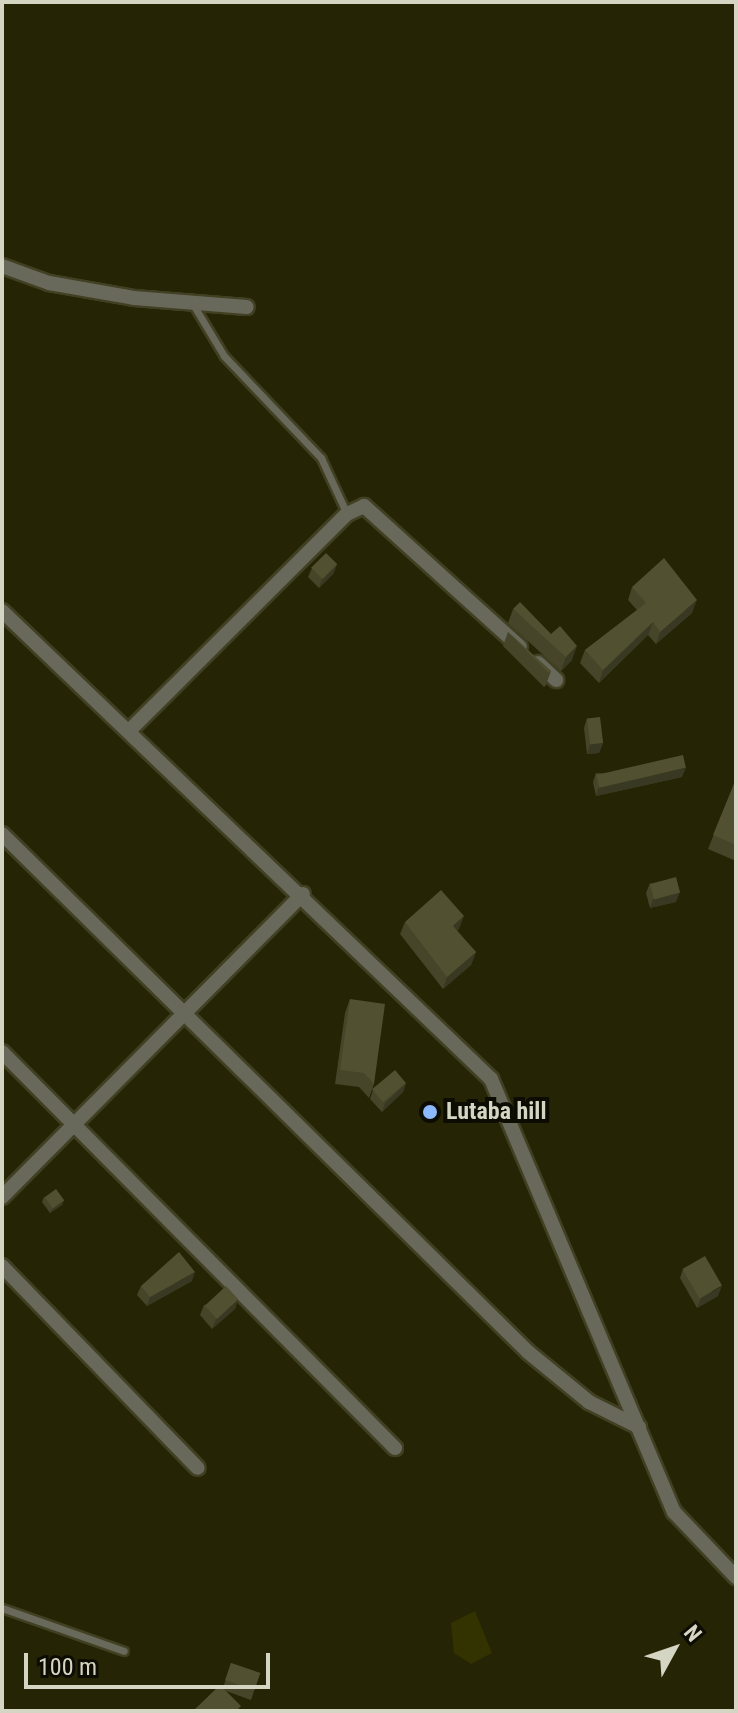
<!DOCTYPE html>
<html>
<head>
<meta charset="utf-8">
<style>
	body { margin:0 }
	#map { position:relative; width:738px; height:1713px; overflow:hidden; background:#252404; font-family:"Roboto Condensed",sans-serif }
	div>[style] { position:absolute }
	.green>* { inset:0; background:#333201 }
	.roads { filter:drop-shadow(2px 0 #414023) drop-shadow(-2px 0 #414023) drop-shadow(0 2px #414023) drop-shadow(0 -2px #414023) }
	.service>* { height:7px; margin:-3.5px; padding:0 3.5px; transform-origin:3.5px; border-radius:3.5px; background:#69695b }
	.minor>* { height:14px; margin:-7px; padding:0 7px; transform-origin:7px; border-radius:7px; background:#69695b }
	.wall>* { inset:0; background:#464529 }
	.shaded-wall>* { inset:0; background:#393822 }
	.building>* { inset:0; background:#515030; transform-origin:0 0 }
	.dots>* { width:22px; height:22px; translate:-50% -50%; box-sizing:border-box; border:4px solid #0d0c02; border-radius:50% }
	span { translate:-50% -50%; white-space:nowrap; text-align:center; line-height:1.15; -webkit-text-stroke:8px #0d0c02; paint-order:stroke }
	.poi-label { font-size:24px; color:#d5d5c3; font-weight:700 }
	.left { translate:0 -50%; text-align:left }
	.frame { position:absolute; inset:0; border:4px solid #d5d5c3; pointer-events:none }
	.north { position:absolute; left:634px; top:1609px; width:80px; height:80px; -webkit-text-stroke:6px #0d0c02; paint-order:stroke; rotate:50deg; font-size:22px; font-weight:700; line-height:32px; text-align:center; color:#d5d5c3 }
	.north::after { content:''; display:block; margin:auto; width:28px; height:36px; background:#d5d5c3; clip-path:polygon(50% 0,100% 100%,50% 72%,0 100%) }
	.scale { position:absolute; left:24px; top:1653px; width:246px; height:36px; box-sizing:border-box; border:4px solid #d5d5c3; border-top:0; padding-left:10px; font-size:24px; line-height:28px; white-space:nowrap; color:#d5d5c3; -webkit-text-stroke:6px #0d0c02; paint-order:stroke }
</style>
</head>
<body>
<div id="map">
	<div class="green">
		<div style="clip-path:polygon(475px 1611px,492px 1653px,471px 1664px,454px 1653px,451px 1623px)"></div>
	</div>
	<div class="roads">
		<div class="service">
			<div style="left:194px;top:306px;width:58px;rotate:59deg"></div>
			<div style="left:224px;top:356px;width:141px;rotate:46.4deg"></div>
			<div style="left:321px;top:458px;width:62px;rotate:65.1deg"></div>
			<div style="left:2px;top:1608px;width:129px;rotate:19.4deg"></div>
		</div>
		<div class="minor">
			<div style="left:2px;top:266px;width:50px;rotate:19.9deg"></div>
			<div style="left:49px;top:283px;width:86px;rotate:10deg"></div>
			<div style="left:134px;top:298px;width:113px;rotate:4.6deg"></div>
			<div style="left:2px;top:611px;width:677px;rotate:43.74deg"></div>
			<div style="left:491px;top:1079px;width:470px;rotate:67.1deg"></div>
			<div style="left:674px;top:1512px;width:90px;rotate:46.4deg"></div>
			<div style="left:538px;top:663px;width:25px;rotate:43deg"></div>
			<div style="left:130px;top:730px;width:306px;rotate:-44.9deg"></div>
			<div style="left:347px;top:514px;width:19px;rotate:-25deg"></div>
			<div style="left:364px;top:506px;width:210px;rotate:42.1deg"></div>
			<div style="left:2px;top:834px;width:738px;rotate:44.56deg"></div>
			<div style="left:528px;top:1352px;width:79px;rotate:39.3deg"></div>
			<div style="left:589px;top:1402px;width:56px;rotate:26.6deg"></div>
			<div style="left:2px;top:1052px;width:558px;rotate:45.22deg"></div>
			<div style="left:2px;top:1197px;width:427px;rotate:-45.2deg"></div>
			<div style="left:2px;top:1266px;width:281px;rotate:45.9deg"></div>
		</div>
	</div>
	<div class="wall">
		<div style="clip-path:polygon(312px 568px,334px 573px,319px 588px,308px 577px)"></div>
		<div style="clip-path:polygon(632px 587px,692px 613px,656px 644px,648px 635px,599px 683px,580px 663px,585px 650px,637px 610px,628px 600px)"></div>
		<div style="clip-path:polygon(513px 609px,572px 660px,561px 671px,508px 623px)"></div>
		<div style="clip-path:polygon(508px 632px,551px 671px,546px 685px,544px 687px,503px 646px)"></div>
		<div style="clip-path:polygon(587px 718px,603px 743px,599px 753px,587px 754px,584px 728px)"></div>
		<div style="clip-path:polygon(596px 773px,682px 777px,596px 796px,593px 782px)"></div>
		<div style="clip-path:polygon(736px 779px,736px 861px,708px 849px)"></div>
		<div style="clip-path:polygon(650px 883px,676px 902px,650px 908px,646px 893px)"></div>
		<div style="clip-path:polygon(405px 922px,459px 929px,457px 931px,476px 952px,471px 965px,443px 989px,400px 934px)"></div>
		<div style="clip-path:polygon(350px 999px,374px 1084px,369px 1098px,359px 1087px,335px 1084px,345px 1013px)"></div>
		<div style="clip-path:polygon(406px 1083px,403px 1092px,382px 1112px,370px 1099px,373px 1090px)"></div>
		<div style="clip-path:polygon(44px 1197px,64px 1200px,62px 1205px,50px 1213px,42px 1202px)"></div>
		<div style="clip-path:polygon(683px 1269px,718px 1296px,697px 1308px,680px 1278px)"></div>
		<div style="clip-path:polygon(192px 1281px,147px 1306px,137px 1295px,141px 1286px)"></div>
		<div style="clip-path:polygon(238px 1299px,235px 1309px,212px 1329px,200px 1315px,204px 1305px)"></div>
		<div style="clip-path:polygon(231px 1663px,260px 1673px,251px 1700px,226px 1691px,223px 1688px)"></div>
	</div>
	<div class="shaded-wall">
		<div style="clip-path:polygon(337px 564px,334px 573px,319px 588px,322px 578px)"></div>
		<div style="clip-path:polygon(697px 600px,692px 613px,656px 644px,660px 632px)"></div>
		<div style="clip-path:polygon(653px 622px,648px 635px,599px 683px,603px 670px)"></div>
		<div style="clip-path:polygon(577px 646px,572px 660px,561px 671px,566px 657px)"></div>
		<div style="clip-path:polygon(603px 743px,599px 753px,587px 754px,590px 744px)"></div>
		<div style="clip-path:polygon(686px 768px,682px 777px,596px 796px,599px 786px)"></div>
		<div style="clip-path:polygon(680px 892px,676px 902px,650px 908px,653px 899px)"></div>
		<div style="clip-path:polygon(464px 916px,459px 929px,448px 938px,453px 926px)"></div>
		<div style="clip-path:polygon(476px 952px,471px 965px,443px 989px,447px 977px)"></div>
		<div style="clip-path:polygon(406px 1083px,403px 1092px,382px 1112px,385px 1103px)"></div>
		<div style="clip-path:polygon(64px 1200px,62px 1205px,50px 1213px,52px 1209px)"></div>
		<div style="clip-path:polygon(195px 1272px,192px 1281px,147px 1306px,150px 1297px)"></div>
		<div style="clip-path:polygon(722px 1286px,718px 1296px,697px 1308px,701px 1298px)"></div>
		<div style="clip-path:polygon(238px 1299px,235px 1309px,212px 1329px,216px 1319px)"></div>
	</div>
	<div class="building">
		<div style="left:326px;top:553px;width:16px;height:21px;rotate:45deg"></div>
		<div style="clip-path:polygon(664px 558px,697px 600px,660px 632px,653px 622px,603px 670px,585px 650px,646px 603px,632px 587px)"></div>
		<div style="clip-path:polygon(520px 602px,551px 634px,560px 626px,577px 646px,566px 657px,513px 609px)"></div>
		<div style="clip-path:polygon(508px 632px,551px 671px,549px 673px)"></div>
		<div style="left:600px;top:717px;width:26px;height:13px;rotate:83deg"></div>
		<div style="left:683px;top:755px;width:13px;height:89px;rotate:77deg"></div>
		<div style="clip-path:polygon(736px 779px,736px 845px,713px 835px)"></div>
		<div style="left:676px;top:877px;width:16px;height:27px;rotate:75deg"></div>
		<div style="clip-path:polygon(441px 890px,464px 916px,453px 926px,476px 952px,447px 977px,405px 922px)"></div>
		<div style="clip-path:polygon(350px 999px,385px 1004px,374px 1084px,364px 1073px,340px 1070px)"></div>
		<div style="left:395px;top:1070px;width:17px;height:30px;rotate:50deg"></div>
		<div style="left:56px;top:1189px;width:14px;height:14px;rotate:54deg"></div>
		<div style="clip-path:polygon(179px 1252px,195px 1272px,150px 1297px,141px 1286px)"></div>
		<div style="left:705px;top:1256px;width:34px;height:26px;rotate:60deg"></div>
		<div style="left:226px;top:1286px;width:18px;height:29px;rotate:47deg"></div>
		<div style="left:231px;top:1663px;width:31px;height:18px;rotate:19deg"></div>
		<div style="clip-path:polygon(220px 1685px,241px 1706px,236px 1711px,193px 1711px)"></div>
	</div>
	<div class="dots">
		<div style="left:430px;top:1112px;background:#8cb9fc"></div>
	</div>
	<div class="poi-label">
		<span class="left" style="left:446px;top:1112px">Lutaba hill</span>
	</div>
	<div class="frame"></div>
	<div class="north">N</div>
	<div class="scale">100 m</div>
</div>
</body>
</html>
